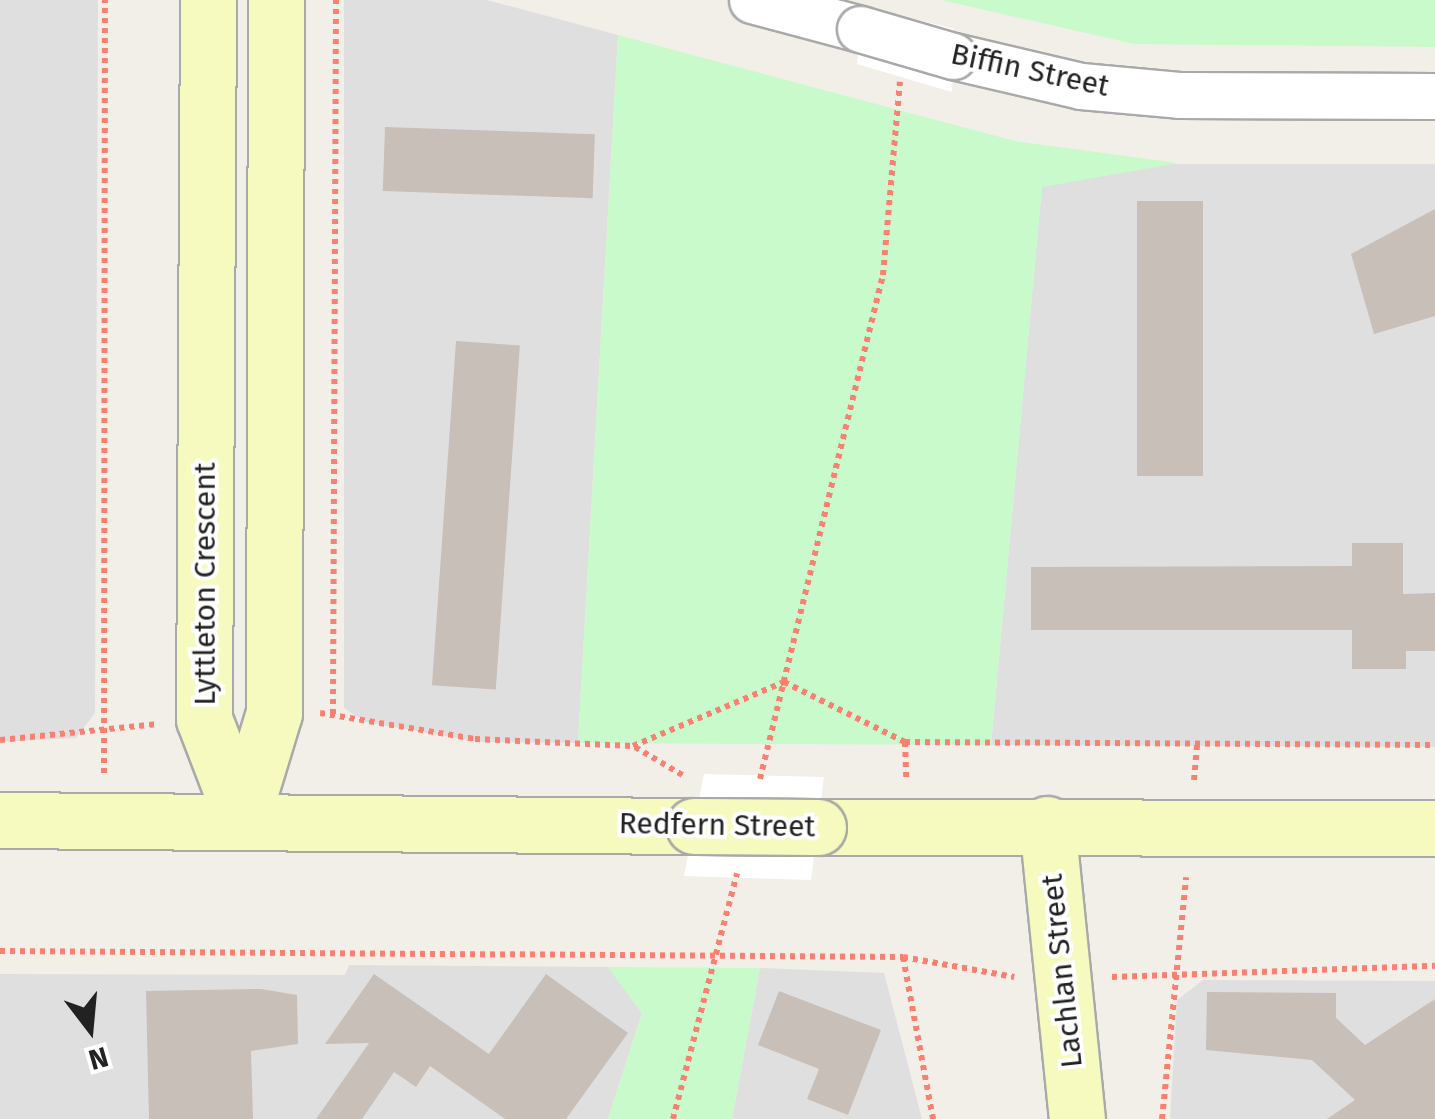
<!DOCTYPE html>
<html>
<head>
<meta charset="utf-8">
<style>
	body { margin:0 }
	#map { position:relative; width:1435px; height:1119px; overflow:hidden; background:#f2efe9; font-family:"Fira Sans",sans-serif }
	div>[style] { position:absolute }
	.residential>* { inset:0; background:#e0dfdf }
	.park>* { inset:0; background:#c8facc }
	.pier>* { inset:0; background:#fff }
	.building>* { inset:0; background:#c7bfb8; transform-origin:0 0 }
	.path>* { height:6px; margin-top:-3px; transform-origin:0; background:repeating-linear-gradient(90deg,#fa8072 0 5px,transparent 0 10px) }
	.roads { filter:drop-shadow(2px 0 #a9a9a9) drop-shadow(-2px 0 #a9a9a9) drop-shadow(0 2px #a9a9a9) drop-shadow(0 -2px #a9a9a9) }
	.street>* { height:45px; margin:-22.5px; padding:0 22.5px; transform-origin:22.5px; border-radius:22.5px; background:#fff }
	.secondary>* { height:55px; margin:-27.5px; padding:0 27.5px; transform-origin:27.5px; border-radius:27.5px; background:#f7fabf }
	.bridges { filter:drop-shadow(2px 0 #a9a9a9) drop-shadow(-2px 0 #a9a9a9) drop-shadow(0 2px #a9a9a9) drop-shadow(0 -2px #a9a9a9) }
	.street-bridge>* { height:45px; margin:-22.5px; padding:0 22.5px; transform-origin:22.5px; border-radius:22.5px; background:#fff }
	.secondary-bridge>* { height:55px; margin:-27.5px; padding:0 27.5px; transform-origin:27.5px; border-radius:27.5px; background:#f7fabf }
	span { translate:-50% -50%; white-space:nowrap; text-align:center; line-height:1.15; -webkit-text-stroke:8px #fff; paint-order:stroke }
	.street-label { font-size:30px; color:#222 }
	.north { position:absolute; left:40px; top:979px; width:100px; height:100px; -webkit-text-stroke:8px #fff; paint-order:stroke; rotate:164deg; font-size:28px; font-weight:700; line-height:40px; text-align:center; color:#222 }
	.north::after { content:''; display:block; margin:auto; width:35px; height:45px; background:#222; clip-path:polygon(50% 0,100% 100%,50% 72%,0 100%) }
</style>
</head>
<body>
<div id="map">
	<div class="residential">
		<div style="clip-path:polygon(0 0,98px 0,95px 713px,76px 738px,0 742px)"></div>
		<div style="clip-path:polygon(344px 0,487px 0,618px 35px,578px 743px,479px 742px,365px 722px,344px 708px)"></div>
		<div style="clip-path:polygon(1153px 164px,1435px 164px,1435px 747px,991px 745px,1042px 186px)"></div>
		<div style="clip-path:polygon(349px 965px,608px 967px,642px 1013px,608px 1119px,0 1119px,0 974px,345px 975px)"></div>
		<div style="clip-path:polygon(760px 968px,884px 973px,922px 1119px,732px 1119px)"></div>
		<div style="clip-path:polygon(1203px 980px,1435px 981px,1435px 1119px,1170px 1119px,1177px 1000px)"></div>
	</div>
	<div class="park">
		<div style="clip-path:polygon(941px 0,1435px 0,1435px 47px,1134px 44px)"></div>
		<div style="clip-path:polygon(618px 35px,1015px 141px,1178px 163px,1042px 187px,991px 745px,578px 743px)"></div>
		<div style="clip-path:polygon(608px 967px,760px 968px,732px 1119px,608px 1119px,642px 1013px)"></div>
	</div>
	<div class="pier">
		<div style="clip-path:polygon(862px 6px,954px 29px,952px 92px,857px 64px)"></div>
		<div style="clip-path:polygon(704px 774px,824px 777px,811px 880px,684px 876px)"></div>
	</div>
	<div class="building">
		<div style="left:385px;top:127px;width:210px;height:64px;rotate:2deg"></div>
		<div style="left:1137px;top:201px;width:66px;height:275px"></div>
		<div style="clip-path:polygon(1435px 209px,1435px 316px,1374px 334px,1351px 254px)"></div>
		<div style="left:456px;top:341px;width:64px;height:345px;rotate:4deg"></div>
		<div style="clip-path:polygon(1352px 543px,1403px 543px,1403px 594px,1435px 593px,1435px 651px,1406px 651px,1406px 669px,1352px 669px,1352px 630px,1031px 630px,1031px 567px,1352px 566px)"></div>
		<div style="clip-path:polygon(374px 974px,489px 1054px,546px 974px,628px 1033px,566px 1119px,505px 1119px,430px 1066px,416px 1087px,394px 1072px,362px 1119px,316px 1119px,369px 1043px,325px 1044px)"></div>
		<div style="clip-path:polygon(261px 989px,297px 995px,298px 1044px,251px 1051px,253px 1119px,149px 1119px,146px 991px)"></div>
		<div style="clip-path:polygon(779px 991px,881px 1030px,848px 1115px,807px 1099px,819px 1069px,758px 1045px)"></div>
		<div style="clip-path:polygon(1207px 992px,1336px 993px,1336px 1018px,1365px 1045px,1435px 999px,1435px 1119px,1327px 1119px,1355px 1100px,1312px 1060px,1206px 1050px)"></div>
	</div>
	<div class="path">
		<div style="left:320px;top:713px;width:157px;rotate:9.5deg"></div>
		<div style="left:475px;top:739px;width:158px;rotate:2.5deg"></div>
		<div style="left:633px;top:746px;width:164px;rotate:-23deg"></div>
		<div style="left:784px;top:682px;width:135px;rotate:26.4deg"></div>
		<div style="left:905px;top:742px;width:530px;rotate:0.32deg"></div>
		<div style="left:333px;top:714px;width:714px;rotate:-89.76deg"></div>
		<div style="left:0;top:740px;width:159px;rotate:-5.8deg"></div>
		<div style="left:905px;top:742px;width:37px;rotate:88deg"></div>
		<div style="left:635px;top:747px;width:57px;rotate:30.6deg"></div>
		<div style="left:104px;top:773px;width:773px;rotate:-89.93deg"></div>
		<div style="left:760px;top:779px;width:519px;rotate:-76.29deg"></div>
		<div style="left:883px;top:275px;width:194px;rotate:-85deg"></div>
		<div style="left:1194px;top:780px;width:36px;rotate:-85deg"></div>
		<div style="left:0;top:951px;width:903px;rotate:0.38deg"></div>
		<div style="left:903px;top:957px;width:113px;rotate:10.2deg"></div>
		<div style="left:903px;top:957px;width:165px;rotate:79.5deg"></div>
		<div style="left:1112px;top:977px;width:323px;rotate:-2deg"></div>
		<div style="left:673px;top:1119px;width:254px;rotate:-75.4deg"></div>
		<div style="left:1162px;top:1119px;width:243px;rotate:-84.3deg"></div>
	</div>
	<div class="roads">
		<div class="street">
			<div style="left:752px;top:0;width:112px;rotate:15deg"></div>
			<div style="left:953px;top:56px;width:131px;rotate:13.2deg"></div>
			<div style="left:1081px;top:86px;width:98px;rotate:5.2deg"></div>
			<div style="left:1179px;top:95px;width:256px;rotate:0.2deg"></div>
		</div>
		<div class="secondary">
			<div style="left:208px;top:0;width:719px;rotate:90.32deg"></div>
			<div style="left:204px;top:719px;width:106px;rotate:69deg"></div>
			<div style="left:242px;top:818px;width:110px;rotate:-73.1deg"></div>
			<div style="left:274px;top:713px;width:713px;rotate:-89.84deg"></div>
			<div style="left:0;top:820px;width:694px;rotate:0.5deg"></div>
			<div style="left:1047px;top:824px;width:297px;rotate:84.2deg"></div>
			<div style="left:818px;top:827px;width:617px;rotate:0.09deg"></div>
		</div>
	</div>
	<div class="bridges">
		<div class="street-bridge">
			<div style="left:860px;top:29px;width:97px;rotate:16.2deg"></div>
		</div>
		<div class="secondary-bridge">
			<div style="left:694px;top:826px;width:124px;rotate:0.5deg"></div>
		</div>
	</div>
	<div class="street-label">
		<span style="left:1030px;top:70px;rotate:12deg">Biffin Street</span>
		<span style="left:205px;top:584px;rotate:-90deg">Lyttleton Crescent</span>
		<span style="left:717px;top:825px;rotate:1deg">Redfern Street</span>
		<span style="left:1062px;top:971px;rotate:-96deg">Lachlan Street</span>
	</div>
	<div class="north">N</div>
</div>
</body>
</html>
